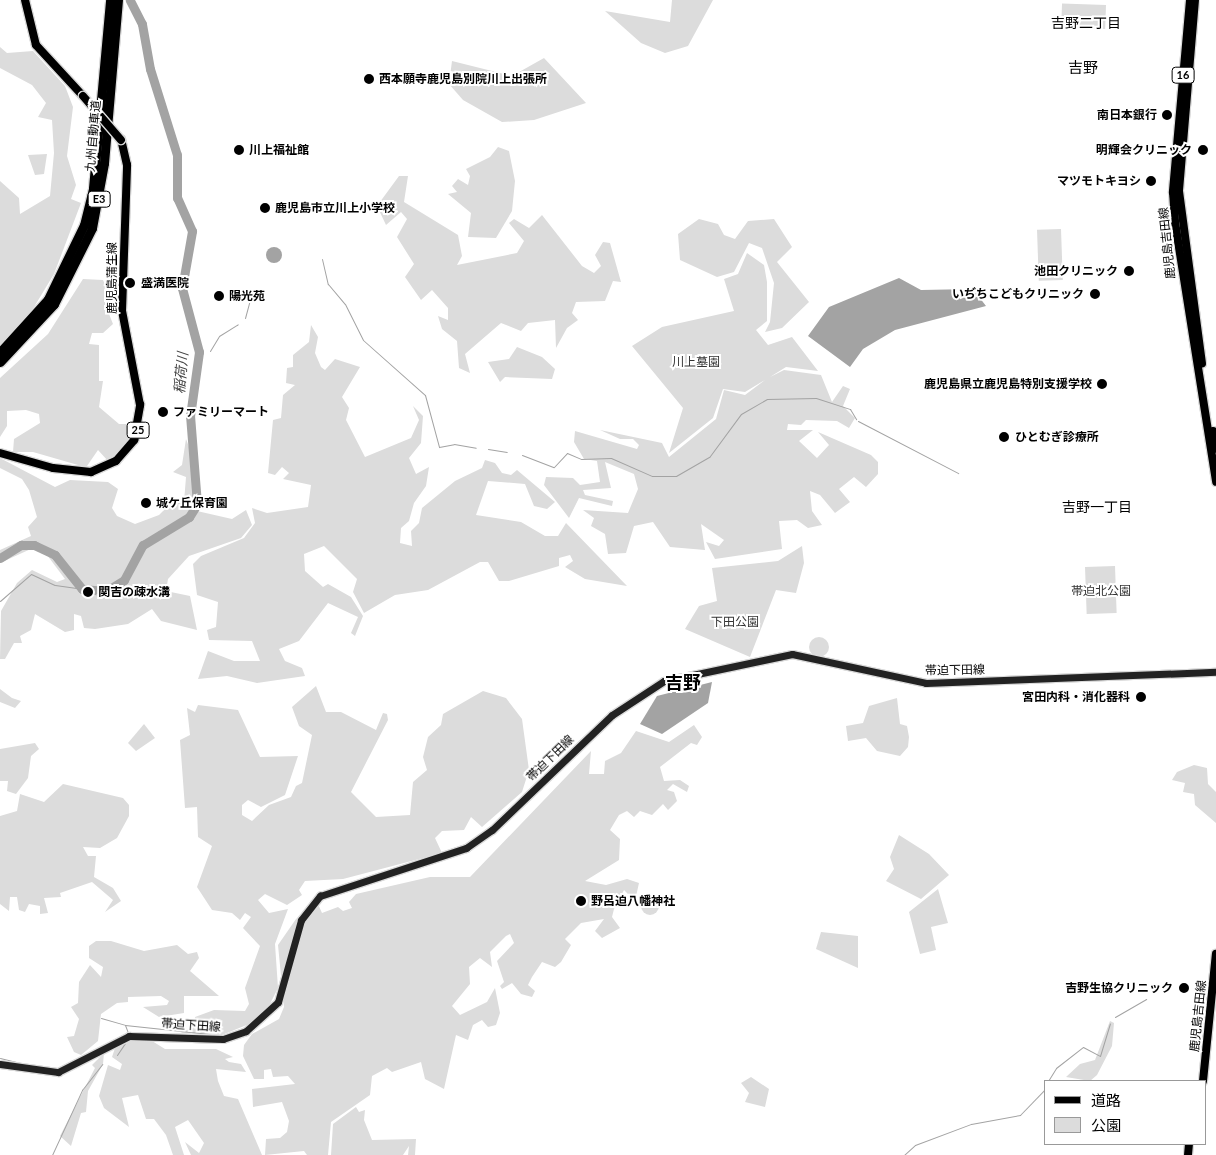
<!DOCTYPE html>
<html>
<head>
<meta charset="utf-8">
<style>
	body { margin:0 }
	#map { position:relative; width:1216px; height:1155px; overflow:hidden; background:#fff; font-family:Lato,"Noto Sans JP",sans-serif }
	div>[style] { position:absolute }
	.green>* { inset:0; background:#dcdcdc; transform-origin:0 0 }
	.round { border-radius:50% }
	.water>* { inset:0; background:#a3a3a3 }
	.stream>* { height:1px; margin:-0.5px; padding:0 0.5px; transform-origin:0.5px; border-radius:0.5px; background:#a3a3a3 }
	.river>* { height:9px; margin:-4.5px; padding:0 4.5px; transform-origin:4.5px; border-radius:4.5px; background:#a3a3a3 }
	.roads { filter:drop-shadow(1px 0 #dbdbdb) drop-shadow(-1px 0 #dbdbdb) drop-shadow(0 1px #dbdbdb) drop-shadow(0 -1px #dbdbdb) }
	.secondary>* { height:7px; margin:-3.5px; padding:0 3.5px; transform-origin:3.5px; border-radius:3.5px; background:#222 }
	.primary>* { height:8px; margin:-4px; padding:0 4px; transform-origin:4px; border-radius:4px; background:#000 }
	.motorway>* { height:9px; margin:-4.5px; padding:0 4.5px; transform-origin:4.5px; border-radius:4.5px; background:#000 }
	.bridges { filter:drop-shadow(1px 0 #dbdbdb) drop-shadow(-1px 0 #dbdbdb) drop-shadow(0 1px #dbdbdb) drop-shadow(0 -1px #dbdbdb) }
	.primary-bridge>* { height:8px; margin:-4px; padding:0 4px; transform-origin:4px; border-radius:4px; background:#000 }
	.dots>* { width:14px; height:14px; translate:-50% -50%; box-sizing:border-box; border:2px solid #fff; border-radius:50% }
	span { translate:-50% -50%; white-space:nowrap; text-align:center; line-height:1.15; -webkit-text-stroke:4px #fff; paint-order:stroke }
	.shield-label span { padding:1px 4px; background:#fff; border:1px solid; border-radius:4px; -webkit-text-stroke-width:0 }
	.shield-label { font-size:11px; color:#000; font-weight:700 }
	.poi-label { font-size:12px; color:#000; font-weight:700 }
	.left { translate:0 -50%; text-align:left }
	.right { translate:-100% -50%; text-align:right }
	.street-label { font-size:12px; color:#000 }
	.park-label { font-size:12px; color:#333 }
	.neighbourhood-label { font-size:14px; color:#000 }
	.water-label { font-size:14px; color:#444; font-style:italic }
	.quarter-label { font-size:15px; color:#000 }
	.district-label { font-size:18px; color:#000; font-weight:700 }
	.legend { position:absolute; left:1044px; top:1080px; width:162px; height:65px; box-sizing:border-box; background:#fff; border:1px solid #999; margin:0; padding:6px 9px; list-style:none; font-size:15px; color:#000 }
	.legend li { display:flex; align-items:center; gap:10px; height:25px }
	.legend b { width:25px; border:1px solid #999 }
</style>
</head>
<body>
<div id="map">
	<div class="green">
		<div style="clip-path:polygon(672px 0,713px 0,688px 46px,665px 53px,641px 43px,605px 11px,670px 22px)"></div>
		<div style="left:1106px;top:5px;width:24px;height:44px;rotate:92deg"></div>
		<div style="clip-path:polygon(0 47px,7px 53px,33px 51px,65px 86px,73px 107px,67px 156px,76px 185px,71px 199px,81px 203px,54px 274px,31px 312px,0 346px,0 181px,19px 198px,20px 214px,50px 196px,54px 153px,52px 120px,38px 117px,46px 103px,32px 85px,0 68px)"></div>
		<div style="clip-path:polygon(544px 58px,586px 103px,534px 120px,502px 122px,463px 100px,449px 84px,452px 61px,512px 76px)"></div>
		<div style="clip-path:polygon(498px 147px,509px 151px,515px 181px,512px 211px,496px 238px,468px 237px,471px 213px,448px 194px,457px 192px,452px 186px,458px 179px,468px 185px,470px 176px,466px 169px,490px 157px)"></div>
		<div style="clip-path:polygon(47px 154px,44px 174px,35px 175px,28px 155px)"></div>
		<div style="clip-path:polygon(399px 176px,408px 176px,404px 202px,458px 235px,462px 256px,457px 265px,517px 253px,524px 241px,509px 223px,514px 219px,529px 228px,542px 215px,582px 266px,594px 273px,601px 266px,595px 255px,603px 242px,610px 243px,621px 282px,613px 281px,605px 301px,576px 302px,572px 313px,578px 320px,567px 328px,556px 348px,555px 320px,528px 323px,521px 331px,501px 323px,465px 354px,470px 373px,459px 368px,457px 341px,442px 329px,438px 316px,448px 320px,448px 308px,432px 290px,421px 300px,405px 277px,414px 264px,397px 237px,407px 219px,401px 212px,386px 225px,377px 206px)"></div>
		<div style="clip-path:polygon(699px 219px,718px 224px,724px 235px,735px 239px,748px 221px,774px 219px,792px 247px,777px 262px,809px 302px,782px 328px,765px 332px,770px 322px,774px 283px,762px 248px,749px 243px,734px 272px,717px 277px,680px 260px,678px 234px)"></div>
		<div style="left:1061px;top:229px;width:51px;height:24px;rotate:88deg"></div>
		<div style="clip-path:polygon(747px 253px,764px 265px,767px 282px,767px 321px,756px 330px,768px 345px,792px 337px,818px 371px,786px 367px,770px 377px,784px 370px,821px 375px,832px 402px,843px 386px,850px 389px,843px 406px,855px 418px,849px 428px,837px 421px,806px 420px,801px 425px,788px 424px,787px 430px,813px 430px,799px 441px,817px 458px,829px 445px,818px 432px,871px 455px,878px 462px,878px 474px,866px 487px,854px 477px,839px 489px,850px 502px,835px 513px,820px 495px,810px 491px,812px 511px,822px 525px,808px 528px,797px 520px,779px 521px,782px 549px,715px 559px,706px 542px,719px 546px,724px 540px,701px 524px,705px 550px,670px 547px,653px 522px,634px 526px,626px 553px,608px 554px,605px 534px,591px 526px,594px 518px,583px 510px,628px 513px,638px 489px,634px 474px,605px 462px,611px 488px,583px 490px,585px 495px,613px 501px,612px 506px,579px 498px,569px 518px,544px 485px,546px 477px,573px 478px,580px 485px,600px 482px,597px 461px,584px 459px,574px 442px,575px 431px,637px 449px,639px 445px,633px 439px,620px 439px,600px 430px,662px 443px,669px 457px,716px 419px,724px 390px,745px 395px,765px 380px,745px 392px,723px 389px,713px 418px,669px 453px,683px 408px,632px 346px,662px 327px,734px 311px,724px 279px,738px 274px)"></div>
		<div style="clip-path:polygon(83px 279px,103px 280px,111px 298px,107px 309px,113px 324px,103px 333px,92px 333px,89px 344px,99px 345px,99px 381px,103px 381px,99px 407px,119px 424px,135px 424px,129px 442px,108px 461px,98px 450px,87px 466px,79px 469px,78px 465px,33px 452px,13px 452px,14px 439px,40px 423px,39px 414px,26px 410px,7px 411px,7px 426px,0 437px,0 378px,48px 334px)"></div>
		<div style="clip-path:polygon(311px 325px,318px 337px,315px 353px,321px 367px,325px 370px,335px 359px,360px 367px,342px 397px,349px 408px,346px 420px,365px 457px,411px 438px,419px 420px,413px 406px,423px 416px,421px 443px,409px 458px,416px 474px,429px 467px,426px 486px,414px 503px,409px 521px,401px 528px,400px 543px,412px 546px,411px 531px,419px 523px,422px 508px,455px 481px,482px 468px,485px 460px,495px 463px,502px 473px,511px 475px,517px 470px,555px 502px,547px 509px,534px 506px,525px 484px,488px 481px,476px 515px,521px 522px,545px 536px,558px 536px,566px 523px,627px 586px,585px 579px,565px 567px,573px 561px,570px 555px,559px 558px,559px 566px,509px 581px,499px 581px,488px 562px,480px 562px,428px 590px,395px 595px,364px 613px,353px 592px,357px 579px,324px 546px,304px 554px,305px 571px,323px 587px,328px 584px,351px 597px,363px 616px,355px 636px,351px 633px,358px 617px,328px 603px,299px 641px,279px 649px,285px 661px,302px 668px,305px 676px,257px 683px,227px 676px,198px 679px,208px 651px,234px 661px,260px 661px,252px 641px,209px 640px,207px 630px,216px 627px,218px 602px,197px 595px,193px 564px,201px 556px,244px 538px,255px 523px,252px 508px,267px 513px,308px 507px,311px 485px,283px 479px,289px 473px,282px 467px,275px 475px,268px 473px,273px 420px,281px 418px,283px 395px,295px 385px,286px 383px,287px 368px,293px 367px,293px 355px,309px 342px)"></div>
		<div style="clip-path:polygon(517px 347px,542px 357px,555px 369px,552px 379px,505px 377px,500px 382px,488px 362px,509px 359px)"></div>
		<div style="clip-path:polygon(186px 439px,199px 473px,197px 511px,232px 519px,246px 510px,252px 525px,241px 538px,189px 556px,168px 579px,166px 591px,190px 596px,197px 630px,161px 621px,152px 609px,128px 624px,95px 629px,84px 628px,81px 616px,74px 614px,74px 630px,65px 632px,35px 614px,31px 630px,20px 636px,22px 643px,14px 643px,5px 659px,0 659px,1px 611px,17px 583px,32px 570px,57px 582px,65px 579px,44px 551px,33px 548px,0 563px,0 550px,31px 536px,28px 527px,37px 517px,29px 490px,22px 479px,0 468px,0 458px,55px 487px,70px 480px,108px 482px,118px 489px,112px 508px,117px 516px,135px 524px,159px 515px,166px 508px,165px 498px,184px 502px,186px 477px,173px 472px,182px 465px)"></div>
		<div style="clip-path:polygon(802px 546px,804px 563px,796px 593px,776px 590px,750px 657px,685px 629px,699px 606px,717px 601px,712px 568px,778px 561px)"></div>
		<div style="left:1115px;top:566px;width:47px;height:30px;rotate:88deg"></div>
		<div class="round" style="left:809px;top:637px;width:20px;height:20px"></div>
		<div style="clip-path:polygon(316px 686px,326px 712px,341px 712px,376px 730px,383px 713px,387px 714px,388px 720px,351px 792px,376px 817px,410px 815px,413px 782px,427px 770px,423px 757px,428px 737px,441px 725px,443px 714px,483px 691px,506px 698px,522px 719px,529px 770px,522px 792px,482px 827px,471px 817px,464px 830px,442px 831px,435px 838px,442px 853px,343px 879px,305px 881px,299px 890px,302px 895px,287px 905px,265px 894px,258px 900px,269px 913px,288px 909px,275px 944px,278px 988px,270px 1004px,254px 1022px,222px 1035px,180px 1033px,194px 1027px,195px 1017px,214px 1010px,245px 1011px,249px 1004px,245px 988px,260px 946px,243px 928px,251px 917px,245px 913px,240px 920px,232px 913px,212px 910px,197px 887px,212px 846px,198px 837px,197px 807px,185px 808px,180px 740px,190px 735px,187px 708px,195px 712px,198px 705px,238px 710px,260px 757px,298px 756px,285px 795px,261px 807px,248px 800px,242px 805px,242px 815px,252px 821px,269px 805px,291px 797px,296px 786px,302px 783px,312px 735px,299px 726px,292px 707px)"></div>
		<div style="clip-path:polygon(0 689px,12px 698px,21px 701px,15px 708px,0 702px)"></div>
		<div style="clip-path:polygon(897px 698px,900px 724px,907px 726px,909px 737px,908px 747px,900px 756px,877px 751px,866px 738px,848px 741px,846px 726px,863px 723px,869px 706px)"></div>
		<div style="clip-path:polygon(144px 724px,155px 738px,136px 751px,128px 743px)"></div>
		<div style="clip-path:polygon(694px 725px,702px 737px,697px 745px,691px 743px,660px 767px,664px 781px,680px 780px,689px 786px,687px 792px,673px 784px,667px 790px,674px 792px,677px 801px,668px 810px,663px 804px,652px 815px,640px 811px,634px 817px,627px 811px,619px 815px,610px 830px,620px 839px,619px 860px,585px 881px,606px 885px,627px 879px,639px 883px,635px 901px,624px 890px,614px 909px,612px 917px,620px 928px,602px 938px,595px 931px,604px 919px,581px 923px,565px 939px,571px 945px,561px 962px,555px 967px,542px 962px,532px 977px,528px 985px,535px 991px,532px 997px,521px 994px,512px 983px,502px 989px,500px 986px,504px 982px,497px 961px,514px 943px,510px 934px,506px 936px,490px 952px,492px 967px,480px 958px,469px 967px,470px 984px,452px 1006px,460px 1015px,487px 1002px,495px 988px,500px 1013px,496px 1025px,488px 1027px,482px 1020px,473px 1025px,468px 1040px,456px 1035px,444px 1089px,425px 1079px,421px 1062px,392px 1072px,387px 1068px,372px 1076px,370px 1095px,331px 1122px,328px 1155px,307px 1155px,304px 1151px,265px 1155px,266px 1139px,280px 1138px,287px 1132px,289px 1121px,282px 1102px,253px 1107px,252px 1089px,295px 1084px,288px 1076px,273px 1077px,271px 1069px,264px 1070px,264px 1079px,254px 1079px,243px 1056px,244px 1045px,252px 1034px,279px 1019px,284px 1007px,278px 945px,296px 919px,317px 902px,322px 913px,338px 907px,343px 911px,352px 908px,349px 902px,356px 894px,430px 877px,470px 877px,591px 751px,589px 774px,604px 774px,605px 761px,621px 753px,636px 731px,669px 742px)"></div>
		<div style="clip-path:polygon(35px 743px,39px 749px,31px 756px,28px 778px,16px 794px,7px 791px,8px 781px,0 781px,0 749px)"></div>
		<div style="clip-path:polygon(1194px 765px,1207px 768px,1208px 784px,1216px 792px,1216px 823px,1195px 805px,1194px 794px,1183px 792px,1185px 783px,1172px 780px,1177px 772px)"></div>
		<div style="clip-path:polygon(63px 784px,123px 798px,129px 805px,129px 816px,117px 838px,100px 848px,83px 847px,88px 856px,96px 856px,94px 877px,113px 888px,121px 901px,105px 912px,113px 900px,92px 882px,60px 893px,61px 897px,44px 898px,48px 913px,40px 914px,40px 906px,29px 904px,25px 912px,19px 910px,17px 897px,10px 897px,9px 911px,0 904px,0 816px,17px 811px,20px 794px,44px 802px)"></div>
		<div style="clip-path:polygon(899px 835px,929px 854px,949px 875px,921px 899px,886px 881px,894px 869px,890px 857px)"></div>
		<div style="clip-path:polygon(938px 889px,948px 923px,931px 927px,936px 950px,920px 954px,909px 912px)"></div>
		<div class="round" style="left:641px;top:897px;width:18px;height:18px"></div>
		<div style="clip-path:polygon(821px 932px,858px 936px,858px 968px,816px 949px)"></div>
		<div style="clip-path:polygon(96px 941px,111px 941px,144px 951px,177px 945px,188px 954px,197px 952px,199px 958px,190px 971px,219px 996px,184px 996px,184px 1013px,159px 1017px,143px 1007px,167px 1005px,169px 1001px,161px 996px,128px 997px,128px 1002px,117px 1003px,101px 1014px,98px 1041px,81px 1055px,74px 1052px,67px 1037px,74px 1036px,79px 1019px,71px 1007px,78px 1003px,79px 982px,90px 965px,101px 977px,103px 967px,89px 958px,89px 946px)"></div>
		<div style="clip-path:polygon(1110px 1021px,1114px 1023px,1112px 1046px,1097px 1075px,1090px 1081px,1066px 1077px,1080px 1064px,1095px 1060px)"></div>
		<div style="clip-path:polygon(144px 1036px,165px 1049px,216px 1049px,233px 1057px,225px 1059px,229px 1062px,241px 1064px,246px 1072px,216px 1069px,218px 1081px,224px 1096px,238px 1099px,262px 1155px,191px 1155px,185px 1142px,199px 1153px,204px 1143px,188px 1120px,175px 1127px,184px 1155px,173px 1155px,166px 1135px,154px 1119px,146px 1119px,138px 1095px,122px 1098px,129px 1127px,104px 1108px,99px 1096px,108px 1065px,120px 1070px,122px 1064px,112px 1057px,116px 1045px)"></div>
		<div style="clip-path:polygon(104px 1053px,103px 1064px,88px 1091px,86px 1112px,81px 1113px,71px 1146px,60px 1136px,95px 1068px,92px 1065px)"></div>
		<div style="clip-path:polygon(751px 1077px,769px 1089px,765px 1107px,745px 1102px,749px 1093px,741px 1083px)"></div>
		<div style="clip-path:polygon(356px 1107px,359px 1112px,365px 1110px,364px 1120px,372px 1140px,416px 1139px,415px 1155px,408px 1155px,409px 1146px,403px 1155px,331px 1155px,333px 1124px)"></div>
	</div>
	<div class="water">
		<div class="round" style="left:266px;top:247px;width:16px;height:16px"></div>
		<div style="clip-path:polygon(899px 278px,921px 290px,973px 289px,986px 306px,895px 330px,863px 349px,850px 367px,808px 336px,829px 307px)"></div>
		<div style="clip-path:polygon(712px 682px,708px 703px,662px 734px,640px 724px,657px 696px)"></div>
	</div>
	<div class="stream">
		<div style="left:322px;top:259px;width:26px;rotate:77deg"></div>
		<div style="left:328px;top:284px;width:26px;rotate:50deg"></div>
		<div style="left:345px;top:304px;width:40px;rotate:63.4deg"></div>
		<div style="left:363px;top:340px;width:83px;rotate:41.6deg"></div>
		<div style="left:425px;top:395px;width:54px;rotate:74.9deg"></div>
		<div style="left:439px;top:447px;width:15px;rotate:-11deg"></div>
		<div style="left:454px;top:444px;width:22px;rotate:10deg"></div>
		<div style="left:245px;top:318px;width:16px;rotate:-75deg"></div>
		<div style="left:210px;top:351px;width:17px;rotate:-59deg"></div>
		<div style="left:219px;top:336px;width:22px;rotate:-32deg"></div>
		<div style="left:198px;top:358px;width:4px;rotate:-27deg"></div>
		<div style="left:858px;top:421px;width:113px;rotate:27.5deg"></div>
		<div style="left:488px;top:449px;width:19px;rotate:9deg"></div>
		<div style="left:522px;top:455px;width:34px;rotate:21deg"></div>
		<div style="left:554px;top:467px;width:19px;rotate:-47deg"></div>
		<div style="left:567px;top:453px;width:15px;rotate:23deg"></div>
		<div style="left:581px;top:459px;width:30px;rotate:-2deg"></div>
		<div style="left:611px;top:458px;width:45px;rotate:23.7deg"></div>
		<div style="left:652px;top:476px;width:24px"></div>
		<div style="left:676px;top:476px;width:39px;rotate:-30deg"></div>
		<div style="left:710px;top:456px;width:52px;rotate:-53.6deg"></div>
		<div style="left:741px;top:414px;width:30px;rotate:-30deg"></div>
		<div style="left:767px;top:399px;width:49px;rotate:-1.2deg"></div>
		<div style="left:816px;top:398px;width:36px;rotate:18deg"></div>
		<div style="left:850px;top:409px;width:12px;rotate:59deg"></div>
		<div style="left:0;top:601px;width:41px;rotate:-41.1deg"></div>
		<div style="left:31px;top:574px;width:26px;rotate:25deg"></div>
		<div style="left:55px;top:585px;width:27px;rotate:8deg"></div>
		<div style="left:1115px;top:1017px;width:36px;rotate:-30deg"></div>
		<div style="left:101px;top:1018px;width:25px;rotate:16deg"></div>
		<div style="left:125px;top:1025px;width:9px;rotate:69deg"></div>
		<div style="left:125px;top:1025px;width:85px;rotate:6deg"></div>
		<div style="left:117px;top:1055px;width:14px;rotate:-56deg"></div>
		<div style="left:0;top:1058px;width:25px;rotate:14deg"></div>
		<div style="left:1048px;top:1081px;width:15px;rotate:-58deg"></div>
		<div style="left:1056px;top:1068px;width:34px;rotate:-38deg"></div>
		<div style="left:1083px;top:1047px;width:19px;rotate:28deg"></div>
		<div style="left:1100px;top:1056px;width:34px;rotate:-73deg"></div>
		<div style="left:52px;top:1155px;width:72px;rotate:-65.2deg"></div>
		<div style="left:82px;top:1090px;width:33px;rotate:-52deg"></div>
		<div style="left:904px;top:1155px;width:15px;rotate:-42deg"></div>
		<div style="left:915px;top:1145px;width:60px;rotate:-20.6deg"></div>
		<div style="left:971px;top:1124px;width:50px;rotate:-10.4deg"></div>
		<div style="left:1020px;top:1115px;width:36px;rotate:-46deg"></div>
	</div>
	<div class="river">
		<div style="left:0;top:558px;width:25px;rotate:-32deg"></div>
		<div style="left:21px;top:545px;width:13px"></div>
		<div style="left:34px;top:545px;width:23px;rotate:25deg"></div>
		<div style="left:55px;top:555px;width:43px;rotate:51.5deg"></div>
		<div style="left:82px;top:589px;width:24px;rotate:5deg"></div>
		<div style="left:106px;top:591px;width:21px;rotate:-31deg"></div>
		<div style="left:124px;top:580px;width:40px;rotate:-62deg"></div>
		<div style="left:143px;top:545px;width:54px;rotate:-31.3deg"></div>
		<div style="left:189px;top:517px;width:15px;rotate:-58deg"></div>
		<div style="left:197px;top:504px;width:88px;rotate:-94.5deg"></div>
		<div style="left:190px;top:416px;width:65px;rotate:-82deg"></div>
		<div style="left:199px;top:352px;width:66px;rotate:-104.9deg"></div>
		<div style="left:182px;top:288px;width:58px;rotate:-80deg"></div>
		<div style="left:192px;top:231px;width:36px;rotate:-114deg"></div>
		<div style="left:177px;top:198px;width:43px;rotate:-90deg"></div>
		<div style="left:177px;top:155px;width:90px;rotate:-107.4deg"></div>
		<div style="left:150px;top:69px;width:46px;rotate:-100.1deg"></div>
		<div style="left:142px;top:24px;width:27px;rotate:-117deg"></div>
	</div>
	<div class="roads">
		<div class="secondary">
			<div style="left:0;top:1064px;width:59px;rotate:7.9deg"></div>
			<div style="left:58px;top:1072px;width:80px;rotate:-26.9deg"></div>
			<div style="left:129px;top:1036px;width:94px;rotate:1.8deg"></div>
			<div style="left:223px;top:1039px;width:24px;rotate:-19deg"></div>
			<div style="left:246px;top:1031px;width:43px;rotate:-42.2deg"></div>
			<div style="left:278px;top:1002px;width:85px;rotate:-74.3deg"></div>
			<div style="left:301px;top:920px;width:31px;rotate:-52deg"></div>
			<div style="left:320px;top:896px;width:154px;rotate:-18.2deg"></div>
			<div style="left:466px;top:848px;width:32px;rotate:-35deg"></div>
			<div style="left:492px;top:830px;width:166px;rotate:-43.8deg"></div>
			<div style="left:612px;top:715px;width:62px;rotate:-33.2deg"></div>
			<div style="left:664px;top:681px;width:131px;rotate:-11.9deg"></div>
			<div style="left:792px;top:654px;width:137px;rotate:12.2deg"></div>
			<div style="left:926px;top:683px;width:290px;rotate:-2.2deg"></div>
		</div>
		<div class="primary">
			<div style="left:25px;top:0;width:46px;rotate:76.3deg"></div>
			<div style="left:36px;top:45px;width:69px;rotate:47.3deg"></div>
			<div style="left:1190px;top:0;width:193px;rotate:95.1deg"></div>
			<div style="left:1173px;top:192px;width:30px;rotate:86deg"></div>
			<div style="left:1175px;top:222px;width:263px;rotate:81deg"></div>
			<div style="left:1195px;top:0;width:192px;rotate:94.8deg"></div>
			<div style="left:1179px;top:191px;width:174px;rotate:82.4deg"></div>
			<div style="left:1213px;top:431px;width:18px;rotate:81deg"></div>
			<div style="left:0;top:453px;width:55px;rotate:15.8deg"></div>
			<div style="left:53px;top:468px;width:38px;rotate:6deg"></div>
			<div style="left:91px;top:472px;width:27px;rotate:-24deg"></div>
			<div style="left:116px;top:461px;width:28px;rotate:-49deg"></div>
			<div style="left:134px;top:440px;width:36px;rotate:-80deg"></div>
			<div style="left:140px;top:405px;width:96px;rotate:-100.8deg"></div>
			<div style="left:122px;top:311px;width:146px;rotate:-88deg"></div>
			<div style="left:127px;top:165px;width:26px;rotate:-103deg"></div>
			<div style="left:1203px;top:1081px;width:128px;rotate:-84.2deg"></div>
			<div style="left:1188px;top:1155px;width:11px;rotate:-85deg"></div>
		</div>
		<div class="motorway">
			<div style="left:0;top:352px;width:72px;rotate:-47.8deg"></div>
			<div style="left:48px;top:299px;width:82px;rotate:-64.1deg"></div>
			<div style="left:84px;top:225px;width:38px;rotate:-76deg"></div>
			<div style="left:93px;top:188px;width:189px;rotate:-84.8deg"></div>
			<div style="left:0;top:362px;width:79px;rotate:-47deg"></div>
			<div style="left:54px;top:304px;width:85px;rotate:-63.4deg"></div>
			<div style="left:92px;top:228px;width:66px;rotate:-79.5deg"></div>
			<div style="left:104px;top:163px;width:164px;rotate:-85.1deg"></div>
		</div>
	</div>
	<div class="bridges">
		<div class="primary-bridge">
			<div style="left:83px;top:96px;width:58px;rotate:49.2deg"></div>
		</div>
	</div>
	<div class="dots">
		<div style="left:369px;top:79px;background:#000"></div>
		<div style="left:1167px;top:115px;background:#000"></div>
		<div style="left:239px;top:150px;background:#000"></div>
		<div style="left:1203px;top:150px;background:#000"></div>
		<div style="left:1151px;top:181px;background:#000"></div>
		<div style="left:265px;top:208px;background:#000"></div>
		<div style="left:1129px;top:271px;background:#000"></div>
		<div style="left:130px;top:283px;background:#000"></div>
		<div style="left:1095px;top:294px;background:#000"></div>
		<div style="left:219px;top:296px;background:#000"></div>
		<div style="left:1102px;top:384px;background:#000"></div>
		<div style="left:163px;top:412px;background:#000"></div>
		<div style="left:1004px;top:437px;background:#000"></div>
		<div style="left:146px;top:503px;background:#000"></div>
		<div style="left:88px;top:592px;background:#000"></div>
		<div style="left:1141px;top:697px;background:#000"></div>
		<div style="left:581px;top:901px;background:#000"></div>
		<div style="left:1184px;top:988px;background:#000"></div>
	</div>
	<div class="shield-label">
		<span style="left:1183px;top:75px">16</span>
		<span style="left:99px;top:199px">E3</span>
		<span style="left:138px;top:430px">25</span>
	</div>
	<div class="poi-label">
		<span class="left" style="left:379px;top:79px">西本願寺鹿児島別院川上出張所</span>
		<span class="right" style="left:1157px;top:115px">南日本銀行</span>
		<span class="left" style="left:249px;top:150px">川上福祉館</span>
		<span class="right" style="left:1192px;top:150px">明輝会クリニック</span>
		<span class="right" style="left:1141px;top:181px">マツモトキヨシ</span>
		<span class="left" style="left:275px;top:208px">鹿児島市立川上小学校</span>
		<span class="right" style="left:1118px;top:271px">池田クリニック</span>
		<span class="left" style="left:141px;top:283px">盛満医院</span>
		<span class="right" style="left:1084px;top:294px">いぢちこどもクリニック</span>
		<span class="left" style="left:229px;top:296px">陽光苑</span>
		<span class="right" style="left:1092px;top:384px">鹿児島県立鹿児島特別支援学校</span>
		<span class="left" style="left:173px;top:412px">ファミリーマート</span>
		<span class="left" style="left:1015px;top:437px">ひとむぎ診療所</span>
		<span class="left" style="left:156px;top:503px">城ケ丘保育園</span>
		<span class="left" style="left:98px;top:592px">関吉の疎水溝</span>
		<span class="right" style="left:1130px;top:697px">宮田内科・消化器科</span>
		<span class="left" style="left:591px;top:901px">野呂迫八幡神社</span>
		<span class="right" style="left:1173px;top:988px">吉野生協クリニック</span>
	</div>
	<div class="street-label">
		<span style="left:93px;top:136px;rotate:-85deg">九州自動車道</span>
		<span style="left:1167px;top:243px;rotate:-96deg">鹿児島吉田線</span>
		<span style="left:112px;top:278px;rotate:-90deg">鹿児島蒲生線</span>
		<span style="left:955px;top:670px;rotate:-1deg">帯迫下田線</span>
		<span style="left:550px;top:758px;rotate:-44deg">帯迫下田線</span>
		<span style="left:1198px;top:1016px;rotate:-84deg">鹿児島吉田線</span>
		<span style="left:191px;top:1025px;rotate:4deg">帯迫下田線</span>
	</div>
	<div class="park-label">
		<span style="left:696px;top:362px">川上墓園</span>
		<span style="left:1101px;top:591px">帯迫北公園</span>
		<span style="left:735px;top:622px">下田公園</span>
	</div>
	<div class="neighbourhood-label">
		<span style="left:1086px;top:23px">吉野二丁目</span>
		<span style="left:1097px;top:507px">吉野一丁目</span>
	</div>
	<div class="water-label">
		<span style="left:181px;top:373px;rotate:-85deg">稲荷川</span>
	</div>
	<div class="quarter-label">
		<span style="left:1083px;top:68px">吉野</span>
	</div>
	<div class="district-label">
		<span style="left:683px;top:682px">吉野</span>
	</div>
	<ul class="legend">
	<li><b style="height:6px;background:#000"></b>道路</li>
	<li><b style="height:14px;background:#dcdcdc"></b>公園</li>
	</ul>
</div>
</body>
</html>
